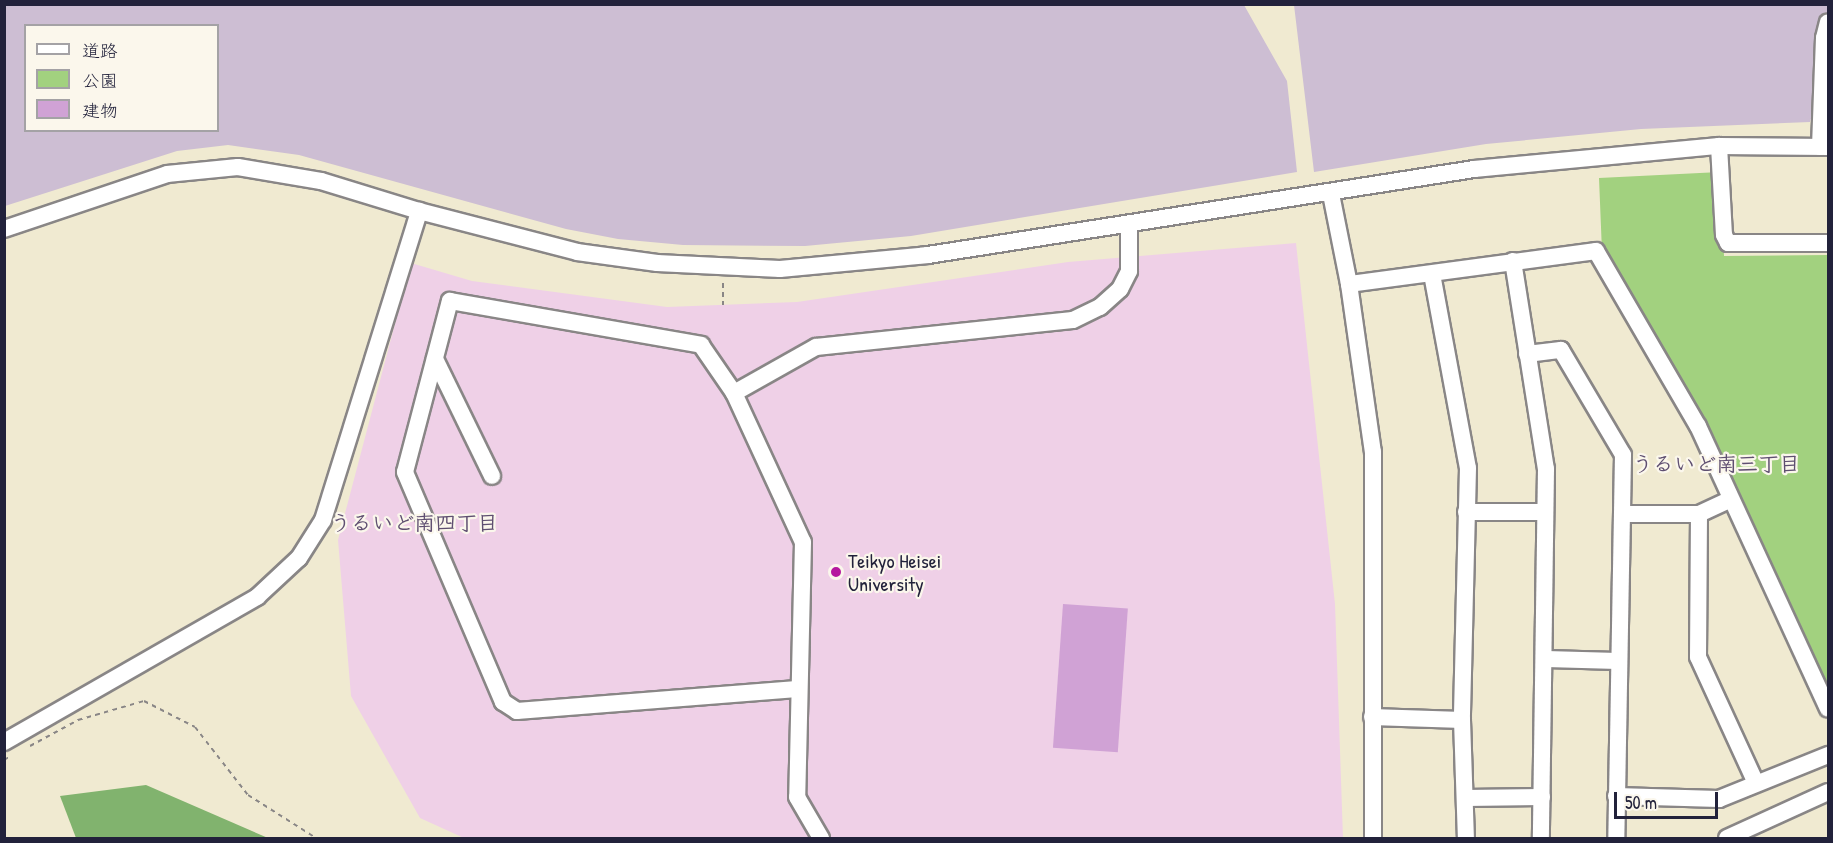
<!DOCTYPE html>
<html>
<head>
<meta charset="utf-8">
<style>
	body { margin:0 }
	#map { position:relative; width:1833px; height:843px; overflow:hidden; background:#f0ead1; font-family:"Patrick Hand","Klee One",sans-serif }
	div>[style] { position:absolute }
	.built>* { inset:0; background:#efd0e7 }
	.industrial>* { inset:0; background:#cdbed3 }
	.green>* { inset:0; background:#a2d17f }
	.forest>* { inset:0; background:#81b36e }
	.building>* { inset:0; background:#d0a2d5; transform-origin:0 0 }
	.path>* { height:2px; margin-top:-1px; transform-origin:0; background:repeating-linear-gradient(90deg,#898686 0 4.5px,transparent 0 9px) }
	.roads { filter:drop-shadow(2px 0 #898686) drop-shadow(-2px 0 #898686) drop-shadow(0 2px #898686) drop-shadow(0 -2px #898686) }
	.minor>* { height:16px; margin:-8px; padding:0 8px; transform-origin:8px; border-radius:8px; background:#fff }
	.dots>* { width:16px; height:16px; translate:-50% -50%; box-sizing:border-box; border:3px solid #fbf7ec; border-radius:50% }
	span { translate:-50% -50%; white-space:nowrap; text-align:center; line-height:1.15; -webkit-text-stroke:4.5px #fbf7ec; paint-order:stroke }
	.poi-label { font-size:20px; color:#22223b }
	.left { translate:0 -50%; text-align:left }
	.neighbourhood-label { font-size:21px; color:#5f4f71; font-weight:700 }
	.frame { position:absolute; inset:0; border:6px solid #22223b; pointer-events:none }
	.legend { position:absolute; left:24px; top:24px; width:195px; height:108px; box-sizing:border-box; background:#fbf7ec; border:2px solid #a4a2a5; margin:0; padding:8px 10px; list-style:none; font-size:18px; color:#22223b }
	.legend li { display:flex; align-items:center; gap:12px; height:30px }
	.legend b { width:30px; border:2px solid #a4a2a5 }
	.scale { position:absolute; left:1614px; top:792px; width:104px; height:27px; box-sizing:border-box; border:3px solid #22223b; border-top:0; padding-left:8px; font-size:18px; line-height:21px; white-space:nowrap; color:#22223b; -webkit-text-stroke:4px #fbf7ec; paint-order:stroke }
</style>
</head>
<body>
<div id="map">
	<div class="built">
		<div style="clip-path:polygon(1296px 243px,1335px 604px,1343px 838px,464px 838px,420px 818px,351px 696px,338px 540px,411px 263px,472px 281px,667px 307px,797px 302px,1068px 262px)"></div>
	</div>
	<div class="industrial">
		<div style="clip-path:polygon(evenodd,4px 5px,1244px 5px,1287px 81px,1297px 172px,911px 236px,805px 246px,683px 245px,618px 239px,566px 229px,299px 155px,228px 145px,177px 151px,5px 206px,4px 5px,26px 26px,218px 26px,218px 130px,26px 130px,26px 26px)"></div>
		<div style="clip-path:polygon(1294px 5px,1828px 5px,1828px 59px,1810px 122px,1641px 129px,1486px 144px,1314px 172px)"></div>
	</div>
	<div class="green">
		<div style="clip-path:polygon(1720px 172px,1724px 256px,1828px 255px,1828px 690px,1602px 252px,1599px 178px)"></div>
	</div>
	<div class="forest">
		<div style="clip-path:polygon(146px 785px,268px 838px,76px 838px,60px 796px)"></div>
	</div>
	<div class="building">
		<div style="left:1063px;top:604px;width:65px;height:144px;rotate:4deg"></div>
	</div>
	<div class="path">
		<div style="left:723px;top:283px;width:27px;rotate:90deg"></div>
		<div style="left:30px;top:746px;width:55px;rotate:-28.4deg"></div>
		<div style="left:78px;top:720px;width:69px;rotate:-16.1deg"></div>
		<div style="left:144px;top:701px;width:57px;rotate:27deg"></div>
		<div style="left:195px;top:727px;width:86px;rotate:52.1deg"></div>
		<div style="left:248px;top:795px;width:80px;rotate:32.3deg"></div>
		<div style="left:4px;top:760px;width:8px;rotate:-30deg"></div>
	</div>
	<div class="roads">
		<div class="minor">
			<div style="left:1719px;top:146px;width:89px;rotate:86.8deg"></div>
			<div style="left:1724px;top:235px;width:9px;rotate:63deg"></div>
			<div style="left:1728px;top:243px;width:100px"></div>
			<div style="left:1820px;top:147px;width:109px;rotate:-87.9deg"></div>
			<div style="left:1824px;top:38px;width:16px;rotate:-76deg"></div>
			<div style="left:1331px;top:194px;width:92px;rotate:78.7deg"></div>
			<div style="left:1349px;top:284px;width:170px;rotate:81.9deg"></div>
			<div style="left:1373px;top:452px;width:386px;rotate:90deg"></div>
			<div style="left:4px;top:229px;width:172px;rotate:-18.6deg"></div>
			<div style="left:167px;top:174px;width:71px;rotate:-5.6deg"></div>
			<div style="left:238px;top:167px;width:84px;rotate:9.6deg"></div>
			<div style="left:321px;top:181px;width:102px;rotate:17deg"></div>
			<div style="left:419px;top:211px;width:163px;rotate:14.5deg"></div>
			<div style="left:577px;top:252px;width:81px;rotate:7.8deg"></div>
			<div style="left:657px;top:263px;width:123px;rotate:2.8deg"></div>
			<div style="left:780px;top:269px;width:149px;rotate:-5.4deg"></div>
			<div style="left:928px;top:255px;width:553px;rotate:-8.95deg"></div>
			<div style="left:1474px;top:169px;width:246px;rotate:-5.4deg"></div>
			<div style="left:1719px;top:146px;width:109px;rotate:0.5deg"></div>
			<div style="left:1513px;top:261px;width:211px;rotate:81deg"></div>
			<div style="left:1546px;top:469px;width:369px;rotate:90.8deg"></div>
			<div style="left:1432px;top:274px;width:197px;rotate:79.5deg"></div>
			<div style="left:1468px;top:468px;width:252px;rotate:91.4deg"></div>
			<div style="left:1462px;top:720px;width:118px;rotate:88.1deg"></div>
			<div style="left:1349px;top:284px;width:249px;rotate:-7.6deg"></div>
			<div style="left:1596px;top:251px;width:203px;rotate:59.8deg"></div>
			<div style="left:1698px;top:426px;width:311px;rotate:65.3deg"></div>
			<div style="left:1527px;top:354px;width:34px;rotate:-7deg"></div>
			<div style="left:1561px;top:350px;width:122px;rotate:59.4deg"></div>
			<div style="left:1623px;top:455px;width:383px;rotate:91deg"></div>
			<div style="left:435px;top:359px;width:130px;rotate:64deg"></div>
			<div style="left:734px;top:393px;width:94px;rotate:-29.3deg"></div>
			<div style="left:816px;top:347px;width:258px;rotate:-6deg"></div>
			<div style="left:1073px;top:320px;width:30px;rotate:-26deg"></div>
			<div style="left:1100px;top:307px;width:27px;rotate:-42deg"></div>
			<div style="left:1120px;top:289px;width:20px;rotate:-63deg"></div>
			<div style="left:1129px;top:271px;width:45px;rotate:-90deg"></div>
			<div style="left:1466px;top:512px;width:77px"></div>
			<div style="left:1623px;top:514px;width:76px"></div>
			<div style="left:1699px;top:514px;width:35px;rotate:-25deg"></div>
			<div style="left:1699px;top:514px;width:143px;rotate:90.4deg"></div>
			<div style="left:1698px;top:657px;width:139px;rotate:65.3deg"></div>
			<div style="left:1545px;top:659px;width:74px;rotate:1.5deg"></div>
			<div style="left:797px;top:689px;width:281px;rotate:175.5deg"></div>
			<div style="left:517px;top:711px;width:17px;rotate:-147deg"></div>
			<div style="left:503px;top:702px;width:250px;rotate:-113.1deg"></div>
			<div style="left:405px;top:472px;width:177px;rotate:-75.3deg"></div>
			<div style="left:450px;top:301px;width:255px;rotate:9.9deg"></div>
			<div style="left:701px;top:345px;width:58px;rotate:55.5deg"></div>
			<div style="left:734px;top:393px;width:164px;rotate:65.2deg"></div>
			<div style="left:803px;top:542px;width:255px;rotate:91.3deg"></div>
			<div style="left:797px;top:797px;width:48px;rotate:59.7deg"></div>
			<div style="left:1372px;top:717px;width:90px;rotate:1.9deg"></div>
			<div style="left:4px;top:742px;width:292px;rotate:-29.8deg"></div>
			<div style="left:257px;top:597px;width:57px;rotate:-42.9deg"></div>
			<div style="left:299px;top:558px;width:45px;rotate:-57.7deg"></div>
			<div style="left:323px;top:520px;width:324px;rotate:-72.7deg"></div>
			<div style="left:1616px;top:796px;width:103px;rotate:1.7deg"></div>
			<div style="left:1719px;top:799px;width:118px;rotate:-22deg"></div>
			<div style="left:1465px;top:798px;width:77px;rotate:-0.7deg"></div>
			<div style="left:1727px;top:838px;width:111px;rotate:-24.5deg"></div>
		</div>
	</div>
	<div class="dots">
		<div style="left:836px;top:572px;background:#b5179e"></div>
	</div>
	<div class="poi-label">
		<span class="left" style="left:848px;top:572px">Teikyo Heisei<br>University</span>
	</div>
	<div class="neighbourhood-label">
		<span style="left:1716px;top:464px">うるいど南三丁目</span>
		<span style="left:414px;top:523px">うるいど南四丁目</span>
	</div>
	<div class="frame"></div>
	<ul class="legend">
	<li><b style="height:8px;background:#fff"></b>道路</li>
	<li><b style="height:16px;background:#a2d17f"></b>公園</li>
	<li><b style="height:16px;background:#d0a2d5"></b>建物</li>
	</ul>
	<div class="scale">50 m</div>
</div>
</body>
</html>
